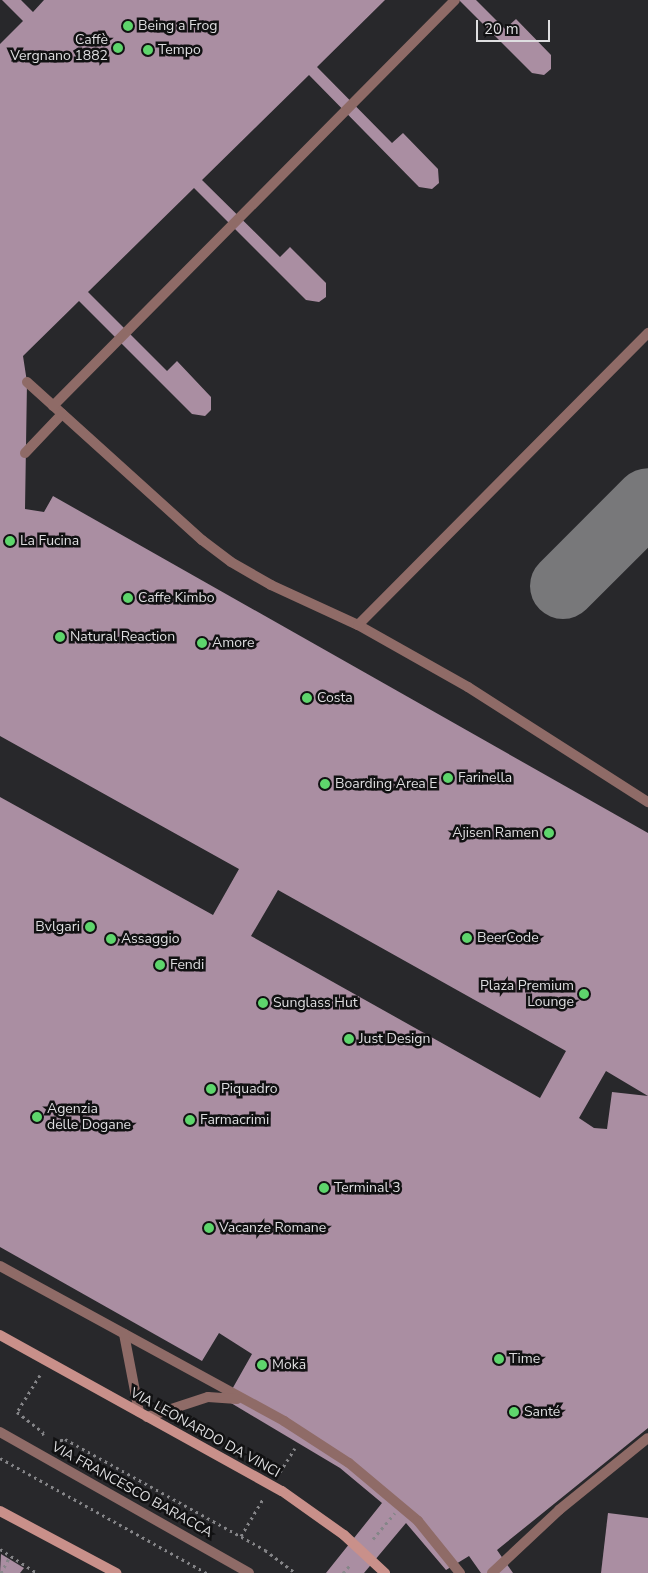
<!DOCTYPE html>
<html>
<head>
<meta charset="utf-8">
<style>
	body { margin:0 }
	#map { position:relative; width:648px; height:1573px; overflow:hidden; background:#28282b; font-family:"Nunito Sans",sans-serif }
	div>[style] { position:absolute }
	.taxiway>* { height:66px; margin:-33px; padding:0 33px; transform-origin:33px; border-radius:33px; background:#78787a }
	.building>* { inset:0; background:#aa8ea2 }
	.path>* { height:3px; margin-top:-1.5px; transform-origin:0; background:repeating-linear-gradient(90deg,#858588 0 2.5px,transparent 0 6.5px) }
	.service>* { height:10px; margin:-5px; padding:0 5px; transform-origin:5px; border-radius:5px; background:#8f6b67 }
	.secondary>* { height:10px; margin:-5px; padding:0 5px; transform-origin:5px; border-radius:5px; background:#c9908a }
	.path-bridge>* { height:3px; margin-top:-1.5px; transform-origin:0; background:repeating-linear-gradient(90deg,#858588 0 2.5px,transparent 0 6.5px) }
	.secondary-bridge>* { height:10px; margin:-5px; padding:0 5px; transform-origin:5px; border-radius:5px; background:#c9908a }
	.dots>* { width:14px; height:14px; translate:-50% -50%; box-sizing:border-box; border:2px solid #111112; border-radius:50% }
	span { translate:-50% -50%; white-space:nowrap; text-align:center; line-height:1.15; -webkit-text-stroke:5px #111112; paint-order:stroke }
	.poi-label { font-size:14px; color:#dedee0 }
	.left { translate:0 -50%; text-align:left }
	.right { translate:-100% -50%; text-align:right }
	.street-label { font-size:14px; color:#dedee0 }
	.scale { position:absolute; left:476px; top:20px; width:74px; height:22px; box-sizing:border-box; border:2px solid #dedee0; border-top:0; padding-left:6px; font-size:15px; line-height:18px; white-space:nowrap; color:#dedee0; -webkit-text-stroke:4px #111112; paint-order:stroke }
</style>
</head>
<body>
<div id="map">
	<div class="taxiway">
		<div style="left:563px;top:586px;width:120px;rotate:-45deg"></div>
	</div>
	<div class="building">
		<div style="clip-path:polygon(evenodd,2px 0,21px 0,33px 12px,44px 0,385px 0,317px 67px,392px 143px,403px 133px,438px 169px,439px 183px,432px 189px,419px 187px,309px 75px,202px 180px,280px 257px,290px 247px,326px 283px,326px 297px,319px 302px,306px 300px,194px 188px,88px 292px,167px 371px,177px 361px,211px 397px,211px 410px,205px 416px,192px 414px,79px 301px,23px 356px,27px 382px,25px 509px,44px 512px,53px 496px,648px 833px,648px 1096px,606px 1071px,579px 1118px,594px 1128px,607px 1129px,612px 1092px,648px 1096px,648px 1428px,497px 1550px,513px 1573px,481px 1573px,469px 1556px,446px 1570px,406px 1523px,364px 1573px,326px 1573px,382px 1503px,340px 1468px,226px 1400px,252px 1354px,219px 1333px,202px 1361px,0 1247px,0 797px,213px 915px,239px 869px,0 736px,0 44px,23px 21px,2px 0,278px 890px,566px 1051px,540px 1098px,251px 936px,278px 890px)"></div>
		<div style="clip-path:polygon(459px 0,476px 0,505px 29px,516px 19px,551px 55px,551px 69px,544px 75px,532px 73px)"></div>
		<div style="clip-path:polygon(608px 1513px,648px 1518px,648px 1573px,601px 1573px)"></div>
		<div style="clip-path:polygon(1px 1554px,24px 1568px,20px 1573px,0 1573px)"></div>
	</div>
	<div class="path">
		<div style="left:40px;top:1375px;width:44px;rotate:121.9deg"></div>
		<div style="left:17px;top:1412px;width:34px;rotate:38deg"></div>
		<div style="left:44px;top:1433px;width:4px;rotate:153deg"></div>
		<div style="left:54px;top:1442px;width:11px;rotate:-15deg"></div>
		<div style="left:65px;top:1439px;width:229px;rotate:29deg"></div>
		<div style="left:265px;top:1550px;width:39px;rotate:37deg"></div>
		<div style="left:0;top:1458px;width:237px;rotate:29.1deg"></div>
		<div style="left:280px;top:1472px;width:28px;rotate:-58deg"></div>
		<div style="left:241px;top:1536px;width:43px;rotate:-59.3deg"></div>
		<div style="left:0;top:1549px;width:44px;rotate:33deg"></div>
		<div style="left:1px;top:1573px;width:19px;rotate:-62deg"></div>
	</div>
	<div class="service">
		<div style="left:27px;top:382px;width:236px;rotate:42.1deg"></div>
		<div style="left:202px;top:540px;width:36px;rotate:37deg"></div>
		<div style="left:231px;top:562px;width:46px;rotate:29.9deg"></div>
		<div style="left:271px;top:585px;width:96px;rotate:24.7deg"></div>
		<div style="left:358px;top:625px;width:126px;rotate:29.4deg"></div>
		<div style="left:468px;top:687px;width:214px;rotate:32.6deg"></div>
		<div style="left:53px;top:406px;width:571px;rotate:-45.28deg"></div>
		<div style="left:25px;top:453px;width:54px;rotate:-46.5deg"></div>
		<div style="left:358px;top:625px;width:412px;rotate:-45.2deg"></div>
		<div style="left:0;top:1266px;width:324px;rotate:28.6deg"></div>
		<div style="left:284px;top:1421px;width:77px;rotate:32.9deg"></div>
		<div style="left:349px;top:1463px;width:90px;rotate:40deg"></div>
		<div style="left:418px;top:1521px;width:67px;rotate:51.1deg"></div>
		<div style="left:124px;top:1334px;width:79px;rotate:79.1deg"></div>
		<div style="left:147px;top:1417px;width:64px;rotate:-18.2deg"></div>
		<div style="left:208px;top:1397px;width:29px;rotate:4deg"></div>
		<div style="left:0;top:1432px;width:286px;rotate:29.5deg"></div>
		<div style="left:492px;top:1573px;width:92px;rotate:-43.2deg"></div>
		<div style="left:559px;top:1510px;width:114px;rotate:-39deg"></div>
	</div>
	<div class="secondary">
		<div style="left:0;top:1511px;width:132px;rotate:28.1deg"></div>
	</div>
	<div class="path-bridge">
		<div style="left:373px;top:1539px;width:34px;rotate:-50deg"></div>
		<div style="left:343px;top:1573px;width:12px;rotate:-48deg"></div>
	</div>
	<div class="secondary-bridge">
		<div style="left:0;top:1335px;width:322px;rotate:29deg"></div>
		<div style="left:282px;top:1491px;width:76px;rotate:35.4deg"></div>
		<div style="left:344px;top:1535px;width:56px;rotate:42.8deg"></div>
	</div>
	<div class="dots">
		<div style="left:128px;top:26px;background:#5ed56c"></div>
		<div style="left:118px;top:48px;background:#5ed56c"></div>
		<div style="left:148px;top:50px;background:#5ed56c"></div>
		<div style="left:10px;top:541px;background:#5ed56c"></div>
		<div style="left:128px;top:598px;background:#5ed56c"></div>
		<div style="left:60px;top:637px;background:#5ed56c"></div>
		<div style="left:202px;top:643px;background:#5ed56c"></div>
		<div style="left:307px;top:698px;background:#5ed56c"></div>
		<div style="left:448px;top:778px;background:#5ed56c"></div>
		<div style="left:325px;top:784px;background:#5ed56c"></div>
		<div style="left:549px;top:833px;background:#5ed56c"></div>
		<div style="left:90px;top:927px;background:#5ed56c"></div>
		<div style="left:467px;top:938px;background:#5ed56c"></div>
		<div style="left:111px;top:939px;background:#5ed56c"></div>
		<div style="left:160px;top:965px;background:#5ed56c"></div>
		<div style="left:584px;top:994px;background:#5ed56c"></div>
		<div style="left:263px;top:1003px;background:#5ed56c"></div>
		<div style="left:349px;top:1039px;background:#5ed56c"></div>
		<div style="left:211px;top:1089px;background:#5ed56c"></div>
		<div style="left:37px;top:1117px;background:#5ed56c"></div>
		<div style="left:190px;top:1120px;background:#5ed56c"></div>
		<div style="left:324px;top:1188px;background:#5ed56c"></div>
		<div style="left:209px;top:1228px;background:#5ed56c"></div>
		<div style="left:499px;top:1359px;background:#5ed56c"></div>
		<div style="left:262px;top:1365px;background:#5ed56c"></div>
		<div style="left:514px;top:1412px;background:#5ed56c"></div>
	</div>
	<div class="poi-label">
		<span class="left" style="left:138px;top:26px">Being a Frog</span>
		<span class="right" style="left:108px;top:48px">Caffè<br>Vergnano 1882</span>
		<span class="left" style="left:158px;top:50px">Tempo</span>
		<span class="left" style="left:20px;top:541px">La Fucina</span>
		<span class="left" style="left:138px;top:598px">Caffe Kimbo</span>
		<span class="left" style="left:70px;top:637px">Natural Reaction</span>
		<span class="left" style="left:212px;top:643px">Amore</span>
		<span class="left" style="left:317px;top:698px">Costa</span>
		<span class="left" style="left:458px;top:778px">Farinella</span>
		<span class="left" style="left:335px;top:784px">Boarding Area E</span>
		<span class="right" style="left:539px;top:833px">Ajisen Ramen</span>
		<span class="right" style="left:80px;top:927px">Bvlgari</span>
		<span class="left" style="left:477px;top:938px">BeerCode</span>
		<span class="left" style="left:121px;top:939px">Assaggio</span>
		<span class="left" style="left:170px;top:965px">Fendi</span>
		<span class="right" style="left:574px;top:994px">Plaza Premium<br>Lounge</span>
		<span class="left" style="left:273px;top:1003px">Sunglass Hut</span>
		<span class="left" style="left:359px;top:1039px">Just Design</span>
		<span class="left" style="left:221px;top:1089px">Piquadro</span>
		<span class="left" style="left:47px;top:1117px">Agenzia<br>delle Dogane</span>
		<span class="left" style="left:200px;top:1120px">Farmacrimi</span>
		<span class="left" style="left:334px;top:1188px">Terminal 3</span>
		<span class="left" style="left:219px;top:1228px">Vacanze Romane</span>
		<span class="left" style="left:509px;top:1359px">Time</span>
		<span class="left" style="left:272px;top:1365px">Mokā</span>
		<span class="left" style="left:524px;top:1412px">Santé</span>
	</div>
	<div class="street-label">
		<span style="left:205px;top:1433px;rotate:29deg">VIA LEONARDO DA VINCI</span>
		<span style="left:132px;top:1490px;rotate:29deg">VIA FRANCESCO BARACCA</span>
	</div>
	<div class="scale">20 m</div>
</div>
</body>
</html>
